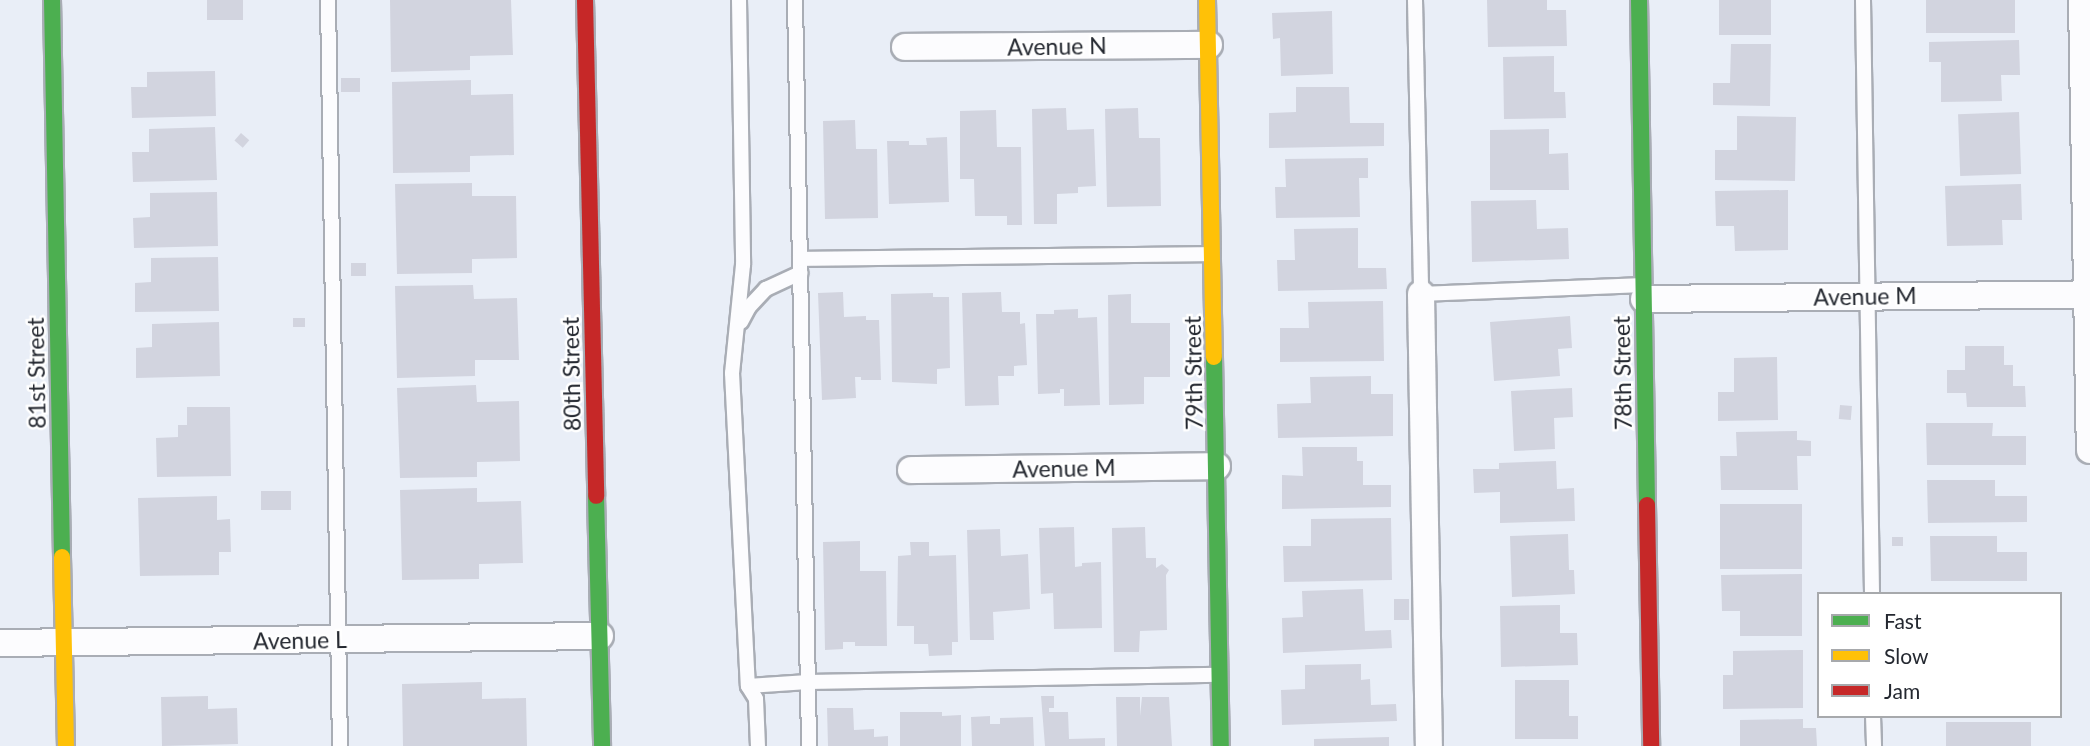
<!DOCTYPE html>
<html>
<head>
<meta charset="utf-8">
<style>
	body { margin:0 }
	#map { position:relative; width:2090px; height:746px; overflow:hidden; background:#e9eef7; font-family:Lato,sans-serif }
	div>[style] { position:absolute }
	.building>* { inset:0; background:#d2d4df; transform-origin:0 0 }
	.roads { filter:drop-shadow(2px 0 #a9adb5) drop-shadow(-2px 0 #a9adb5) drop-shadow(0 2px #a9adb5) drop-shadow(0 -2px #a9adb5) }
	.lane>* { height:14px; margin:-7px; padding:0 7px; transform-origin:7px; border-radius:7px; background:#fcfcfe }
	.street>* { height:26px; margin:-13px; padding:0 13px; transform-origin:13px; border-radius:13px; background:#fcfcfe }
	.fast>* { height:16px; margin:-8px; padding:0 8px; transform-origin:8px; border-radius:8px; background:#4caf50 }
	.slow>* { height:16px; margin:-8px; padding:0 8px; transform-origin:8px; border-radius:8px; background:#ffc107 }
	.jam>* { height:16px; margin:-8px; padding:0 8px; transform-origin:8px; border-radius:8px; background:#c62828 }
	span { translate:-50% -50%; white-space:nowrap; text-align:center; line-height:1.15; -webkit-text-stroke:5px #fff; paint-order:stroke }
	.street-label { font-size:23px; color:#242830 }
	.legend { position:absolute; left:1817px; top:592px; width:245px; height:126px; box-sizing:border-box; background:#fff; border:2px solid #a7a9ac; margin:0; padding:9px 12px; list-style:none; font-size:21px; color:#242830 }
	.legend li { display:flex; align-items:center; gap:14px; height:35px }
	.legend b { width:35px; border:2px solid #a7a9ac }
</style>
</head>
<body>
<div id="map">
	<div class="building">
		<div style="left:207px;top:0;width:36px;height:20px"></div>
		<div style="clip-path:polygon(390px 0,511px 0,513px 55px,470px 56px,470px 70px,391px 72px)"></div>
		<div style="clip-path:polygon(1487px 0,1547px 0,1547px 10px,1566px 10px,1567px 46px,1488px 47px)"></div>
		<div style="left:1719px;top:0;width:52px;height:35px"></div>
		<div style="left:1926px;top:0;width:89px;height:33px"></div>
		<div style="clip-path:polygon(1332px 11px,1333px 74px,1281px 76px,1280px 38px,1273px 39px,1272px 13px)"></div>
		<div style="clip-path:polygon(2019px 40px,2020px 75px,2001px 75px,2002px 101px,1941px 102px,1941px 62px,1929px 62px,1929px 42px)"></div>
		<div style="clip-path:polygon(1731px 44px,1771px 44px,1770px 106px,1713px 105px,1713px 83px,1730px 83px)"></div>
		<div style="clip-path:polygon(1554px 56px,1554px 92px,1565px 92px,1566px 118px,1504px 119px,1503px 57px)"></div>
		<div style="clip-path:polygon(215px 71px,216px 116px,132px 118px,131px 87px,147px 87px,147px 72px)"></div>
		<div style="left:360px;top:78px;width:14px;height:19px;rotate:90deg"></div>
		<div style="clip-path:polygon(471px 80px,471px 95px,513px 94px,514px 155px,470px 156px,470px 172px,393px 173px,392px 82px)"></div>
		<div style="clip-path:polygon(1296px 87px,1349px 87px,1350px 123px,1384px 123px,1384px 146px,1269px 148px,1269px 113px,1296px 112px)"></div>
		<div style="clip-path:polygon(1066px 108px,1067px 130px,1094px 129px,1096px 186px,1078px 187px,1078px 193px,1057px 194px,1057px 224px,1034px 224px,1032px 109px)"></div>
		<div style="clip-path:polygon(1138px 108px,1139px 138px,1160px 138px,1161px 206px,1107px 207px,1105px 109px)"></div>
		<div style="clip-path:polygon(996px 110px,997px 147px,1021px 147px,1022px 225px,1007px 225px,1007px 216px,975px 216px,974px 179px,960px 179px,960px 111px)"></div>
		<div style="left:2019px;top:112px;width:62px;height:61px;rotate:88deg"></div>
		<div style="clip-path:polygon(1737px 116px,1796px 117px,1795px 181px,1715px 180px,1715px 150px,1737px 150px)"></div>
		<div style="clip-path:polygon(855px 120px,856px 149px,877px 149px,878px 218px,825px 219px,823px 121px)"></div>
		<div style="clip-path:polygon(215px 127px,217px 180px,133px 182px,132px 152px,149px 152px,149px 129px)"></div>
		<div style="clip-path:polygon(1549px 129px,1549px 154px,1568px 153px,1569px 190px,1490px 190px,1490px 130px)"></div>
		<div style="left:241px;top:133px;width:11px;height:10px;rotate:41deg"></div>
		<div style="clip-path:polygon(947px 137px,949px 202px,889px 204px,887px 141px,909px 141px,909px 145px,927px 145px,926px 138px)"></div>
		<div style="clip-path:polygon(1368px 158px,1368px 178px,1359px 178px,1360px 217px,1276px 218px,1275px 187px,1286px 187px,1285px 159px)"></div>
		<div style="clip-path:polygon(472px 183px,472px 196px,516px 196px,517px 258px,472px 259px,472px 273px,397px 274px,395px 184px)"></div>
		<div style="clip-path:polygon(2021px 184px,2022px 220px,2002px 220px,2003px 245px,1947px 246px,1945px 186px)"></div>
		<div style="clip-path:polygon(1788px 190px,1788px 250px,1735px 251px,1734px 226px,1716px 226px,1715px 191px)"></div>
		<div style="clip-path:polygon(217px 192px,218px 246px,134px 248px,133px 218px,150px 217px,150px 193px)"></div>
		<div style="clip-path:polygon(1536px 200px,1537px 229px,1568px 228px,1569px 259px,1472px 262px,1471px 201px)"></div>
		<div style="clip-path:polygon(1358px 228px,1358px 268px,1386px 268px,1387px 289px,1278px 291px,1277px 260px,1295px 260px,1294px 229px)"></div>
		<div style="clip-path:polygon(218px 257px,219px 311px,135px 312px,135px 283px,151px 282px,151px 258px)"></div>
		<div style="left:351px;top:263px;width:15px;height:13px"></div>
		<div style="clip-path:polygon(473px 285px,474px 299px,517px 298px,519px 360px,475px 360px,475px 376px,397px 378px,395px 286px)"></div>
		<div style="clip-path:polygon(843px 292px,844px 317px,866px 316px,866px 320px,879px 320px,881px 380px,861px 380px,861px 377px,855px 377px,856px 398px,822px 400px,818px 293px)"></div>
		<div style="clip-path:polygon(1001px 292px,1002px 312px,1020px 312px,1020px 324px,1025px 323px,1027px 365px,1014px 366px,1014px 376px,998px 376px,999px 405px,965px 406px,962px 293px)"></div>
		<div style="clip-path:polygon(933px 293px,933px 297px,949px 297px,950px 368px,937px 369px,937px 384px,892px 382px,891px 294px)"></div>
		<div style="clip-path:polygon(1131px 294px,1131px 323px,1170px 323px,1170px 377px,1144px 377px,1144px 404px,1109px 405px,1108px 295px)"></div>
		<div style="clip-path:polygon(1383px 301px,1384px 361px,1280px 362px,1280px 328px,1309px 328px,1308px 302px)"></div>
		<div style="clip-path:polygon(1078px 309px,1078px 318px,1097px 317px,1100px 405px,1064px 406px,1064px 389px,1060px 389px,1060px 393px,1038px 394px,1036px 314px,1054px 314px,1054px 310px)"></div>
		<div style="clip-path:polygon(1570px 316px,1572px 348px,1558px 349px,1560px 376px,1494px 381px,1490px 322px)"></div>
		<div style="left:293px;top:318px;width:12px;height:9px"></div>
		<div style="clip-path:polygon(219px 322px,220px 376px,136px 378px,136px 348px,152px 347px,152px 324px)"></div>
		<div style="clip-path:polygon(1965px 346px,2004px 346px,2004px 365px,2013px 365px,2013px 386px,2025px 386px,2026px 407px,1967px 407px,1966px 393px,1947px 393px,1947px 370px,1965px 370px)"></div>
		<div style="clip-path:polygon(1777px 357px,1778px 420px,1718px 421px,1718px 392px,1734px 392px,1734px 358px)"></div>
		<div style="clip-path:polygon(1371px 376px,1371px 394px,1393px 394px,1393px 436px,1278px 438px,1277px 404px,1311px 403px,1310px 377px)"></div>
		<div style="clip-path:polygon(476px 385px,477px 402px,519px 401px,520px 461px,477px 462px,477px 477px,400px 478px,397px 388px)"></div>
		<div style="clip-path:polygon(1572px 388px,1573px 417px,1554px 418px,1555px 449px,1514px 451px,1511px 391px)"></div>
		<div style="left:1840px;top:405px;width:12px;height:14px;rotate:5deg"></div>
		<div style="clip-path:polygon(187px 407px,230px 407px,231px 476px,157px 477px,156px 438px,178px 437px,178px 425px,187px 425px)"></div>
		<div style="clip-path:polygon(1926px 423px,1993px 423px,1992px 436px,2026px 436px,2026px 465px,1927px 465px)"></div>
		<div style="clip-path:polygon(1797px 431px,1797px 440px,1811px 441px,1811px 456px,1797px 456px,1798px 490px,1721px 490px,1720px 456px,1737px 456px,1736px 432px)"></div>
		<div style="clip-path:polygon(1302px 447px,1357px 447px,1357px 461px,1363px 461px,1363px 485px,1391px 485px,1391px 507px,1282px 509px,1282px 475px,1303px 476px)"></div>
		<div style="clip-path:polygon(1556px 461px,1557px 489px,1574px 488px,1575px 521px,1500px 523px,1500px 492px,1474px 493px,1473px 469px,1499px 469px,1499px 463px)"></div>
		<div style="clip-path:polygon(1927px 480px,1995px 480px,1995px 496px,2027px 496px,2027px 522px,1928px 523px)"></div>
		<div style="clip-path:polygon(477px 488px,477px 502px,521px 501px,523px 563px,479px 564px,479px 579px,402px 580px,400px 490px)"></div>
		<div style="left:261px;top:491px;width:30px;height:19px"></div>
		<div style="clip-path:polygon(217px 496px,217px 520px,230px 519px,231px 552px,219px 552px,219px 575px,140px 576px,138px 498px)"></div>
		<div style="left:1720px;top:504px;width:82px;height:65px"></div>
		<div style="clip-path:polygon(1391px 518px,1392px 580px,1284px 582px,1283px 546px,1311px 546px,1311px 519px)"></div>
		<div style="clip-path:polygon(1074px 527px,1075px 567px,1082px 566px,1082px 563px,1101px 562px,1102px 628px,1054px 629px,1053px 593px,1041px 594px,1039px 528px)"></div>
		<div style="clip-path:polygon(1145px 527px,1146px 558px,1156px 558px,1156px 568px,1162px 564px,1169px 570px,1166px 575px,1167px 630px,1140px 631px,1139px 652px,1114px 652px,1112px 528px)"></div>
		<div style="clip-path:polygon(1000px 529px,1001px 556px,1028px 554px,1030px 609px,993px 612px,994px 640px,970px 640px,967px 530px)"></div>
		<div style="clip-path:polygon(1568px 534px,1569px 570px,1574px 570px,1575px 594px,1512px 597px,1510px 536px)"></div>
		<div style="clip-path:polygon(1930px 536px,1997px 536px,1997px 552px,2027px 552px,2027px 581px,1931px 581px)"></div>
		<div style="left:1903px;top:537px;width:9px;height:11px;rotate:90deg"></div>
		<div style="clip-path:polygon(860px 541px,860px 571px,886px 571px,887px 646px,855px 646px,855px 642px,843px 642px,843px 649px,825px 650px,823px 542px)"></div>
		<div style="clip-path:polygon(910px 542px,929px 542px,929px 556px,956px 555px,958px 642px,952px 642px,952px 655px,929px 656px,928px 644px,914px 644px,914px 626px,897px 626px,898px 556px,911px 555px)"></div>
		<div style="clip-path:polygon(1802px 574px,1802px 636px,1740px 636px,1740px 611px,1722px 611px,1721px 575px)"></div>
		<div style="clip-path:polygon(1363px 589px,1365px 631px,1391px 630px,1392px 648px,1283px 653px,1282px 618px,1303px 617px,1302px 591px)"></div>
		<div style="left:1394px;top:599px;width:15px;height:21px"></div>
		<div style="clip-path:polygon(1560px 605px,1560px 633px,1577px 633px,1578px 665px,1501px 667px,1500px 606px)"></div>
		<div style="clip-path:polygon(1803px 650px,1803px 708px,1723px 709px,1723px 675px,1733px 675px,1733px 651px)"></div>
		<div style="clip-path:polygon(1361px 664px,1361px 680px,1370px 679px,1371px 705px,1396px 704px,1397px 721px,1282px 725px,1281px 690px,1305px 689px,1305px 665px)"></div>
		<div style="clip-path:polygon(1515px 680px,1569px 680px,1569px 716px,1578px 716px,1578px 739px,1515px 739px)"></div>
		<div style="clip-path:polygon(482px 682px,482px 699px,526px 698px,527px 746px,403px 746px,402px 684px)"></div>
		<div style="clip-path:polygon(208px 696px,208px 709px,237px 708px,238px 744px,162px 746px,161px 697px)"></div>
		<div style="clip-path:polygon(1041px 696px,1054px 696px,1054px 708px,1049px 708px,1049px 712px,1068px 712px,1069px 739px,1105px 738px,1105px 746px,1045px 746px)"></div>
		<div style="clip-path:polygon(1116px 697px,1140px 697px,1140px 716px,1142px 697px,1169px 697px,1172px 746px,1117px 746px)"></div>
		<div style="clip-path:polygon(827px 708px,853px 708px,854px 730px,874px 729px,874px 737px,888px 736px,888px 746px,828px 746px)"></div>
		<div style="clip-path:polygon(900px 712px,942px 712px,942px 716px,961px 715px,961px 746px,900px 746px)"></div>
		<div style="clip-path:polygon(990px 716px,990px 724px,1000px 724px,1000px 718px,1033px 717px,1034px 746px,972px 746px,971px 717px)"></div>
		<div style="clip-path:polygon(1803px 719px,1803px 728px,1816px 728px,1817px 746px,1740px 746px,1740px 720px)"></div>
		<div style="left:2031px;top:722px;width:24px;height:85px;rotate:90deg"></div>
		<div style="clip-path:polygon(1389px 737px,1389px 746px,1314px 746px,1314px 739px)"></div>
	</div>
	<div class="roads">
		<div class="lane">
			<div style="left:328px;top:0;width:746px;rotate:89.08deg"></div>
			<div style="left:739px;top:0;width:265px;rotate:89.1deg"></div>
			<div style="left:743px;top:265px;width:109px;rotate:95.8deg"></div>
			<div style="left:732px;top:373px;width:313px;rotate:87.1deg"></div>
			<div style="left:748px;top:686px;width:15px;rotate:58deg"></div>
			<div style="left:756px;top:699px;width:47px;rotate:87.6deg"></div>
			<div style="left:795px;top:0;width:746px;rotate:88.92deg"></div>
			<div style="left:1415px;top:0;width:294px;rotate:88.8deg"></div>
			<div style="left:1421px;top:294px;width:222px;rotate:-2.3deg"></div>
			<div style="left:1863px;top:0;width:594px;rotate:89.13deg"></div>
			<div style="left:800px;top:259px;width:412px;rotate:-0.7deg"></div>
			<div style="left:741px;top:322px;width:17px;rotate:-62deg"></div>
			<div style="left:749px;top:307px;width:25px;rotate:-47deg"></div>
			<div style="left:766px;top:289px;width:38px;rotate:-25deg"></div>
			<div style="left:748px;top:686px;width:60px;rotate:-3.8deg"></div>
			<div style="left:808px;top:682px;width:411px;rotate:-1deg"></div>
			<div style="left:1873px;top:716px;width:30px;rotate:88deg"></div>
		</div>
		<div class="street">
			<div style="left:2082px;top:0;width:450px;rotate:89deg"></div>
			<div style="left:905px;top:47px;width:304px;rotate:-0.4deg"></div>
			<div style="left:1421px;top:294px;width:452px;rotate:89deg"></div>
			<div style="left:1644px;top:299px;width:443px;rotate:-0.6deg"></div>
			<div style="left:911px;top:470px;width:306px;rotate:-0.7deg"></div>
			<div style="left:0;top:643px;width:600px;rotate:-0.67deg"></div>
		</div>
		<div class="fast">
			<div style="left:52px;top:0;width:557px;rotate:88.97deg"></div>
			<div style="left:1639px;top:0;width:505px;rotate:89.09deg"></div>
			<div style="left:1214px;top:357px;width:389px;rotate:89deg"></div>
			<div style="left:596px;top:496px;width:250px;rotate:88.6deg"></div>
		</div>
		<div class="slow">
			<div style="left:1207px;top:0;width:357px;rotate:88.9deg"></div>
			<div style="left:62px;top:557px;width:189px;rotate:88.8deg"></div>
		</div>
		<div class="jam">
			<div style="left:585px;top:0;width:496px;rotate:88.7deg"></div>
			<div style="left:1647px;top:505px;width:241px;rotate:89deg"></div>
		</div>
	</div>
	<div class="street-label">
		<span style="left:1057px;top:46px;rotate:-1deg">Avenue N</span>
		<span style="left:1865px;top:296px;rotate:-1deg">Avenue M</span>
		<span style="left:36px;top:373px;rotate:-91deg">81st Street</span>
		<span style="left:1193px;top:373px;rotate:-91deg">79th Street</span>
		<span style="left:1622px;top:373px;rotate:-91deg">78th Street</span>
		<span style="left:571px;top:374px;rotate:-91deg">80th Street</span>
		<span style="left:1064px;top:468px;rotate:-1deg">Avenue M</span>
		<span style="left:300px;top:640px;rotate:-1deg">Avenue L</span>
	</div>
	<ul class="legend">
	<li><b style="height:9px;background:#4caf50"></b>Fast</li>
	<li><b style="height:9px;background:#ffc107"></b>Slow</li>
	<li><b style="height:9px;background:#c62828"></b>Jam</li>
	</ul>
</div>
</body>
</html>
